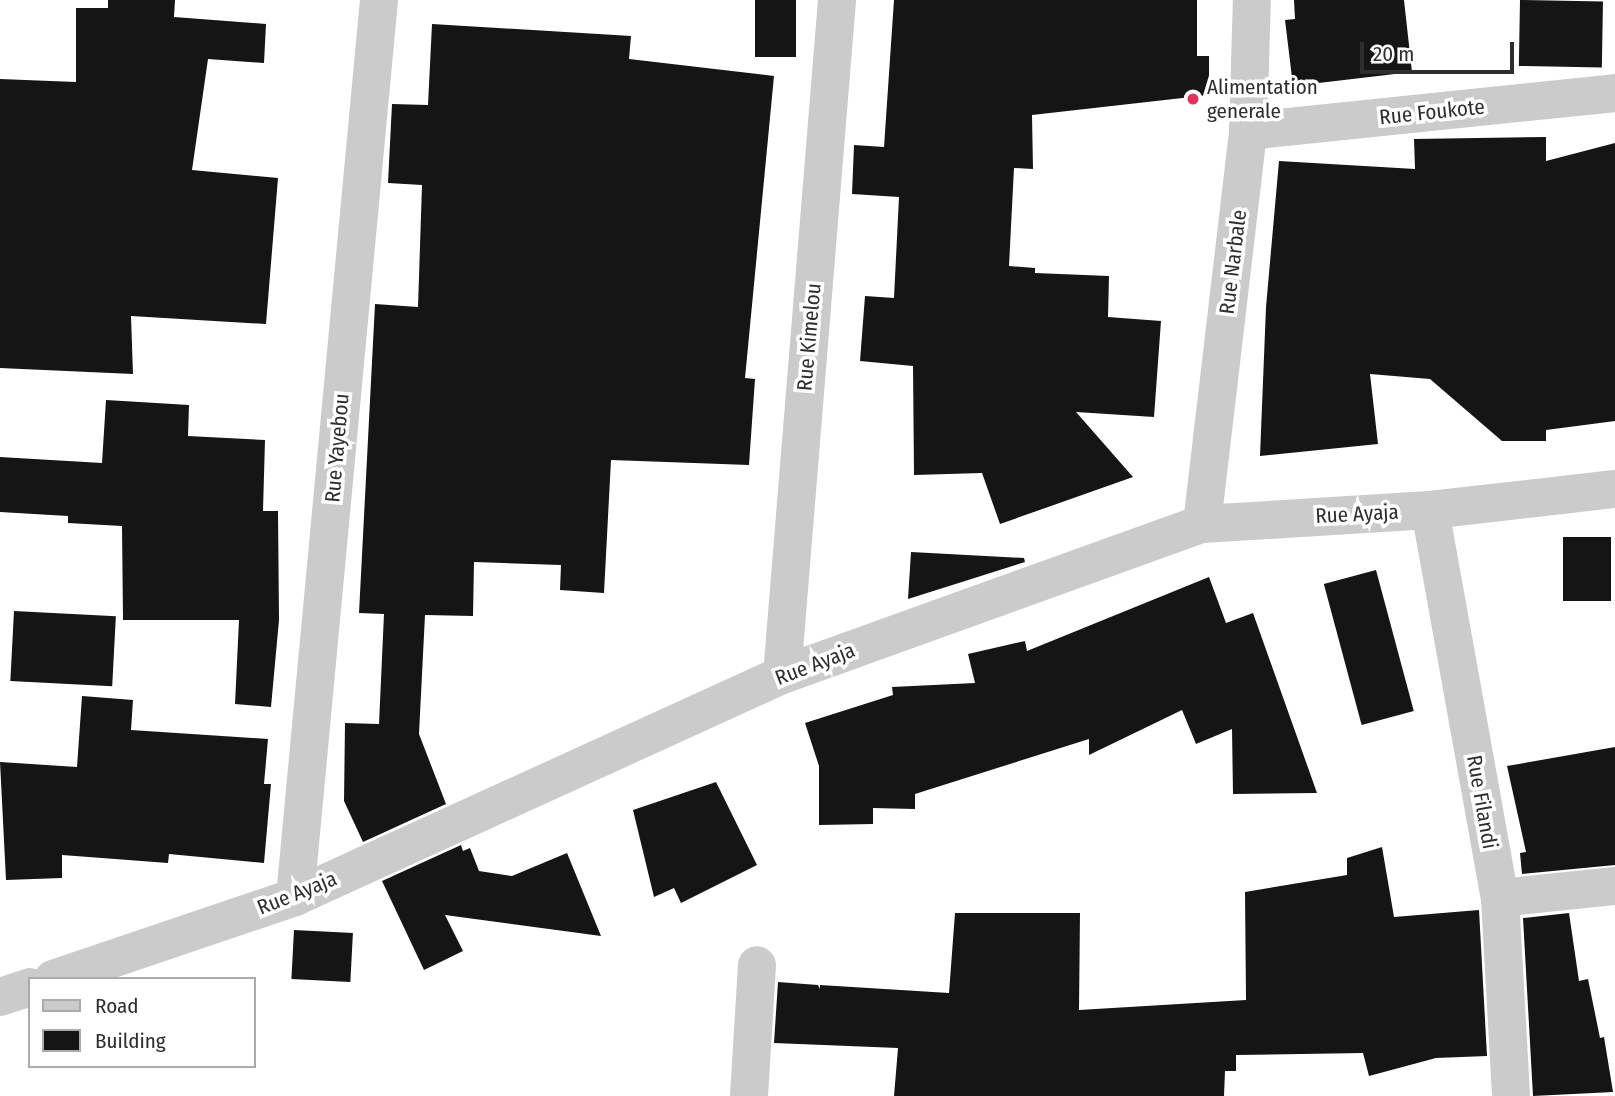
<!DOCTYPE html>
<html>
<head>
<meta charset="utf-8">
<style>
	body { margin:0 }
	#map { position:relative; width:1615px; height:1096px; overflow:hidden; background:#fff; font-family:"Fira Sans Condensed",sans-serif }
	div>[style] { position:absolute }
	.building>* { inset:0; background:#151515; transform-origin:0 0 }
	.street>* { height:38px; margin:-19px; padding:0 19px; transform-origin:19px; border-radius:19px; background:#cbcbcb }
	.dots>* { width:19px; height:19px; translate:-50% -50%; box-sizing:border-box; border:4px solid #fff; border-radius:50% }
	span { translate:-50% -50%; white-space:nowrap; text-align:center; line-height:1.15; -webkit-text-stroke:7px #fff; paint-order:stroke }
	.poi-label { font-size:21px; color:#2e2e2e }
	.left { translate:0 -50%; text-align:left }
	.street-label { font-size:21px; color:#2e2e2e }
	.legend { position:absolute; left:28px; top:977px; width:228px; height:91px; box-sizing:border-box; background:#fff; border:2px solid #ababab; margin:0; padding:9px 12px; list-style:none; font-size:21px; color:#2e2e2e }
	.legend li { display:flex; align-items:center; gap:14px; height:35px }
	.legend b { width:35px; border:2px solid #ababab }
	.scale { position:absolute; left:1360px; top:42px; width:154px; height:32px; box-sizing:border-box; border:4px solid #2e2e2e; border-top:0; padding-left:9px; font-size:21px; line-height:24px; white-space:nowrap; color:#2e2e2e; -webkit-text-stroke:5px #fff; paint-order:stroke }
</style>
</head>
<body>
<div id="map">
	<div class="building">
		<div style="clip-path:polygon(108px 0,175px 0,174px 17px,266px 24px,264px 63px,208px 59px,192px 170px,278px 178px,266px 324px,131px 316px,133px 374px,0 368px,0 79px,76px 82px,76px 8px,108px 8px)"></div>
		<div style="left:755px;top:0;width:41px;height:57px"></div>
		<div style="clip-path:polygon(894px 0,1197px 0,1197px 56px,1209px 56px,1209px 95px,1032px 115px,1033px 169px,1014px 168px,1009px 266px,1035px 268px,1035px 273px,1109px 276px,1108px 317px,1161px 321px,1154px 417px,1076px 412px,1133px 477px,1000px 524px,982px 473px,914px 475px,913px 366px,860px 361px,865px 296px,894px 298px,899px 197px,852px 194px,854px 145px,884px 147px)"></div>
		<div style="clip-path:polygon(1294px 0,1404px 0,1412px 72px,1293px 86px,1285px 20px,1295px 19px)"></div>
		<div style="left:1520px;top:0;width:83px;height:66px;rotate:1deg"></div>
		<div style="clip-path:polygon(432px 24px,631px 36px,629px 59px,774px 76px,745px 378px,755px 379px,749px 465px,611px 460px,604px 593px,560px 590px,561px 565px,474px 562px,473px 616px,425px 615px,419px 734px,446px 804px,363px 842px,344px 801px,345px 723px,379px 724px,384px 614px,359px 613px,375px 304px,418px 307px,422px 185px,388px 183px,392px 104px,428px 105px)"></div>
		<div style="clip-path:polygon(1546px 137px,1546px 161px,1615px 143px,1615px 421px,1546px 430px,1546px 441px,1502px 441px,1430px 379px,1370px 374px,1378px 444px,1260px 456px,1266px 307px,1279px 161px,1415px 169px,1414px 139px)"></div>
		<div style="clip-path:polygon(106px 400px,189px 405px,188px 436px,265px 440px,263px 511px,278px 511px,279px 620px,271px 707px,235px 704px,239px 620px,123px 620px,122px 526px,68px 523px,68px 516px,0 512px,0 457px,102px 463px)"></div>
		<div style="left:1563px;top:537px;width:48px;height:64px"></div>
		<div style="clip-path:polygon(911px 552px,1024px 558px,1025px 562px,908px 599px)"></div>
		<div style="left:1376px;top:570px;width:146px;height:54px;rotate:75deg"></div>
		<div style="clip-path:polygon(1209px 577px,1226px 623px,1253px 613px,1317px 793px,1233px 794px,1232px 729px,1196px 744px,1182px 710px,1089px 755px,1089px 739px,915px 794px,915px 809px,873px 808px,873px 824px,819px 825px,819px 766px,805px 723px,893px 695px,892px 687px,975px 683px,968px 654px,1025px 641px,1027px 651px)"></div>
		<div style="left:14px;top:611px;width:102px;height:70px;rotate:3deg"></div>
		<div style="clip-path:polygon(82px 696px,133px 700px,131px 730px,268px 739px,264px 784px,271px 784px,264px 863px,169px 854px,168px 863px,62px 855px,62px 878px,6px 880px,0 762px,77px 767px)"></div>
		<div style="clip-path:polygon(1615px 747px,1615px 865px,1522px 874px,1520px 853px,1526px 852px,1507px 766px)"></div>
		<div style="clip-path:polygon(716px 782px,757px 865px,681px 903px,674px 888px,654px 897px,633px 810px)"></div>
		<div style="clip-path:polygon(461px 845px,463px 851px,470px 848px,479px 871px,512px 876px,567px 853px,601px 936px,445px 915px,463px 951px,424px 970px,382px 881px)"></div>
		<div style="clip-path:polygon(1382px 847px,1394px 917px,1479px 910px,1487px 1056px,1436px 1058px,1369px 1076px,1363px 1053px,1236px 1055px,1236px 1071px,1225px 1071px,1224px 1096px,894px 1096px,898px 1048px,774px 1043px,778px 982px,818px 985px,820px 989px,820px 985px,949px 993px,955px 913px,1080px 913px,1079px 1010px,1246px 1000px,1245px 892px,1347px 875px,1347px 858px)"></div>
		<div style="clip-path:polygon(1569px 913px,1579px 981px,1588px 979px,1600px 1038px,1604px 1037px,1613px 1092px,1533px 1096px,1523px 918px)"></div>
		<div style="left:294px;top:930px;width:59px;height:49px;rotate:3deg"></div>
	</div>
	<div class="street">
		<div style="left:1248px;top:131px;width:369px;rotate:-5.9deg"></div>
		<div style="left:1430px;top:510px;width:394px;rotate:79.8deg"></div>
		<div style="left:1500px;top:898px;width:198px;rotate:86.8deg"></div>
		<div style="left:1202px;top:524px;width:396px;rotate:-83.3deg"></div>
		<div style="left:1248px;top:131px;width:131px;rotate:-88.3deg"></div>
		<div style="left:782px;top:675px;width:677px;rotate:-85.34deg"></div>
		<div style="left:295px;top:897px;width:901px;rotate:-84.65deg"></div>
		<div style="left:1500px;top:898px;width:116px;rotate:-6deg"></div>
		<div style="left:53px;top:979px;width:256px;rotate:-18.7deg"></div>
		<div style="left:295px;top:897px;width:535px;rotate:-24.51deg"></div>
		<div style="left:782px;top:675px;width:446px;rotate:-19.8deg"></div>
		<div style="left:1202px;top:524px;width:228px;rotate:-3.5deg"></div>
		<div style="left:1430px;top:510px;width:186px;rotate:-6.5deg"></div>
		<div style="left:0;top:997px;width:32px;rotate:-18deg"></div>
		<div style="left:749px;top:1096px;width:131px;rotate:-86.5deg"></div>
	</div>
	<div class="dots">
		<div style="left:1193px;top:99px;background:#e4315d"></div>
	</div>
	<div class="poi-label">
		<span class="left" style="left:1207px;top:99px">Alimentation<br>generale</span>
	</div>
	<div class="street-label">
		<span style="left:1432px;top:112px;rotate:-6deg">Rue Foukote</span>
		<span style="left:1233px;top:262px;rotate:-83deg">Rue Narbale</span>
		<span style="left:809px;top:337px;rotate:-85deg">Rue Kimelou</span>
		<span style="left:337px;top:448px;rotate:-85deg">Rue Yayebou</span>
		<span style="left:1357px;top:514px;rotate:-3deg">Rue Ayaja</span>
		<span style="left:815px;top:664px;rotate:-21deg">Rue Ayaja</span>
		<span style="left:1482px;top:802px;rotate:80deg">Rue Filandi</span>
		<span style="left:297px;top:893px;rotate:-22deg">Rue Ayaja</span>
	</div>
	<ul class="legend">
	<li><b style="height:9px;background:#cbcbcb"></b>Road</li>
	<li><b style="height:19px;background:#151515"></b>Building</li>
	</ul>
	<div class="scale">20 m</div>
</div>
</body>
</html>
